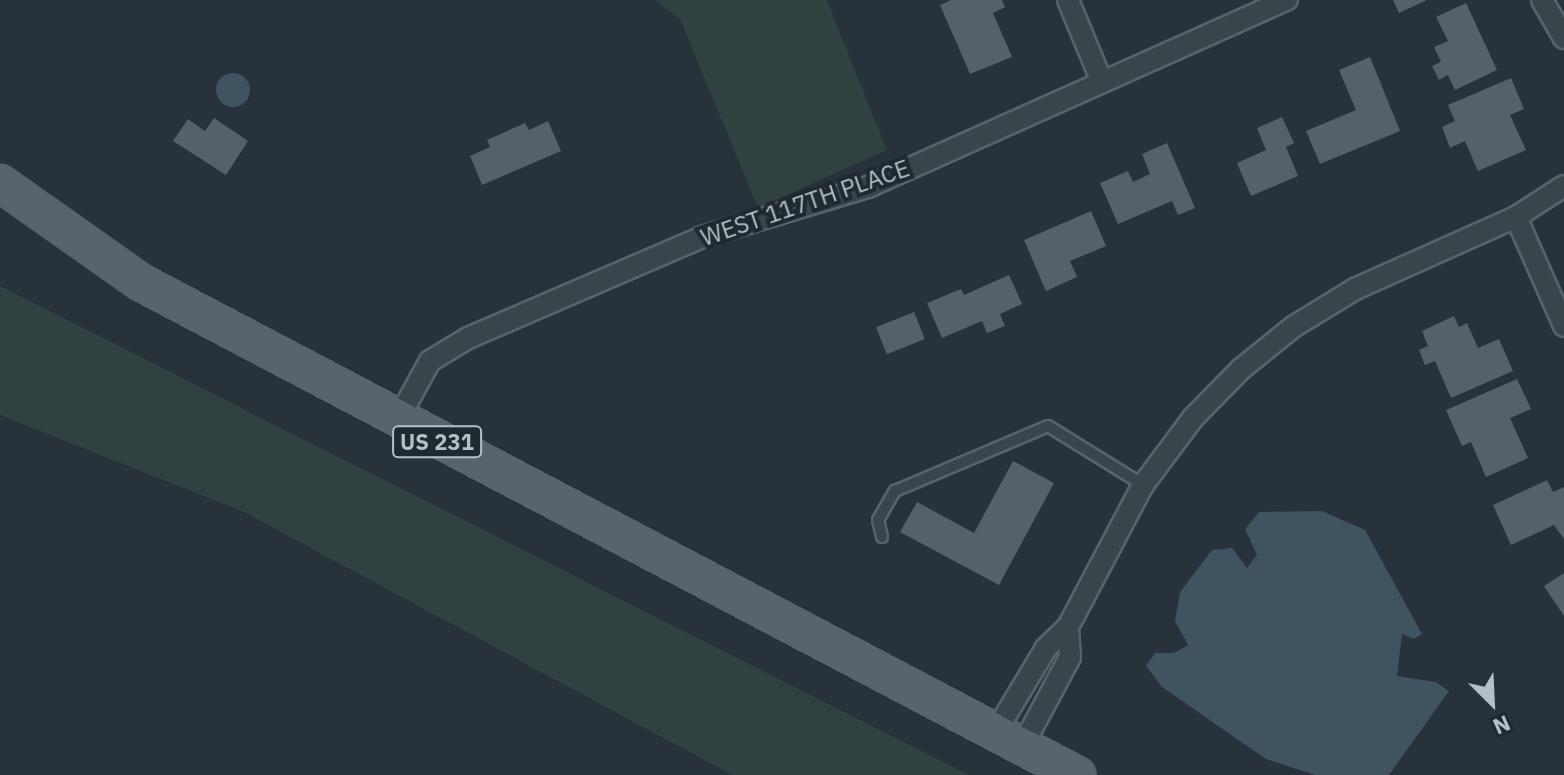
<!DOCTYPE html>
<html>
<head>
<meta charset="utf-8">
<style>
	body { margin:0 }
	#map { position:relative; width:1564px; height:775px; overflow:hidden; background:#27323a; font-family:"IBM Plex Sans",sans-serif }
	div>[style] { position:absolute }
	.green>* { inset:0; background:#2f423f }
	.water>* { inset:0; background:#3f5361 }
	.round { border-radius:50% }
	.building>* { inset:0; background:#54616a; transform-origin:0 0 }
	.roads { filter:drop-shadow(2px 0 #586269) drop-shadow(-2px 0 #586269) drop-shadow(0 2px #586269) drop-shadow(0 -2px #586269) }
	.service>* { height:10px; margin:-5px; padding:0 5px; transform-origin:5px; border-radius:5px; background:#3a444b }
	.minor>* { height:20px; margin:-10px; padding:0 10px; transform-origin:10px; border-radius:10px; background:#3a444b }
	.primary>* { height:34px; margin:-17px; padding:0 17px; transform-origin:17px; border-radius:17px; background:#58636b }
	span { translate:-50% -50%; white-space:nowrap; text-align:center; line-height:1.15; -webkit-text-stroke:8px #1f2930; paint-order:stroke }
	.shield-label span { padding:2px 6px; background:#1f2930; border:2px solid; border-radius:6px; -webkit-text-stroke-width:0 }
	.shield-label { font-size:22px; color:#b6bfc6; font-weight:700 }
	.street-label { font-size:24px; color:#b6bfc6 }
	.north { position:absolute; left:1452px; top:663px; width:80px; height:80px; -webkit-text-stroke:6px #1f2930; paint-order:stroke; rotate:156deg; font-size:22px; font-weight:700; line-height:32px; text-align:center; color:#b6bfc6 }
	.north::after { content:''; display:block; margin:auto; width:28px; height:36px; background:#b6bfc6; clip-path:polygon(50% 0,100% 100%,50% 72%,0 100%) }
</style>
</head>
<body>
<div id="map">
	<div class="green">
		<div style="clip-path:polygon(655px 0,827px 0,887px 150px,758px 208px,680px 19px)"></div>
		<div style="clip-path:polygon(0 286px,969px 775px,732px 775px,244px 512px,0 415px)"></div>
	</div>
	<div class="water">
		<div class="round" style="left:216px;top:73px;width:34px;height:34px"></div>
		<div style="clip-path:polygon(1322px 511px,1365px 530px,1422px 634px,1414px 639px,1402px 634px,1397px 676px,1436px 682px,1449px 691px,1389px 775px,1315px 775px,1266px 759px,1162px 687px,1146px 666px,1155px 653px,1174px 653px,1188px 645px,1175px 621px,1180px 592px,1212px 550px,1232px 548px,1247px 568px,1257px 555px,1245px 529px,1259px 512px)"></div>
	</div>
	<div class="building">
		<div style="clip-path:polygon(951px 0,1002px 0,1005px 7px,993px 13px,1012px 57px,970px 74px,940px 5px)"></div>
		<div style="clip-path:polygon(1393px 0,1427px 0,1399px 13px)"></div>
		<div style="clip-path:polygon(1466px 3px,1497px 70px,1455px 90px,1448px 75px,1439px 80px,1432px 66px,1441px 62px,1434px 47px,1448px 41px,1436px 17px)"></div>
		<div style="clip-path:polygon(1370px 57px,1400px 131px,1320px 164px,1306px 131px,1356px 110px,1339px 70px)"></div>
		<div style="clip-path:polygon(1511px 78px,1524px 109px,1510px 115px,1526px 150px,1478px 171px,1465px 141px,1450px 148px,1442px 127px,1455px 121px,1448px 105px)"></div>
		<div style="clip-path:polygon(1282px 117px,1294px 143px,1286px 147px,1298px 176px,1251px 196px,1237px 163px,1266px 150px,1257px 128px)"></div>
		<div style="clip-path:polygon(214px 118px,248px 141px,226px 175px,173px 141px,188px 119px,205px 131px)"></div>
		<div style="clip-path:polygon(548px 121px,561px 151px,482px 185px,470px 156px,490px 147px,487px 140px,525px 123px,529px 130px)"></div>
		<div style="clip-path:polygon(1167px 143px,1195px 208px,1178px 215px,1172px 201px,1118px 224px,1100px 183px,1128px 171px,1133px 182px,1150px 174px,1142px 154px)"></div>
		<div style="clip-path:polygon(1091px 211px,1106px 246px,1070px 261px,1077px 277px,1046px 291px,1024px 240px)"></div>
		<div style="clip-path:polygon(1009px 275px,1022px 304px,1000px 314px,1005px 326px,987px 333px,982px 321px,942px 338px,927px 303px,961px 289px,964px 295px)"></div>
		<div style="left:914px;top:312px;width:29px;height:41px;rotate:68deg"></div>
		<div style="clip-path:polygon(1454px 316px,1459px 327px,1467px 323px,1478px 348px,1499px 339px,1513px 371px,1451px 398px,1435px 361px,1425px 365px,1419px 350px,1428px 346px,1422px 331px)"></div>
		<div style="clip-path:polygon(1517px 379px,1531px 409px,1510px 418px,1528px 458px,1486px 477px,1471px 442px,1462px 446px,1446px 410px)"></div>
		<div style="clip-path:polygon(1013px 461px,1054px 483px,999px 585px,900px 532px,917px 502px,974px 533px)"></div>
		<div style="clip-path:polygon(1547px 480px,1553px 492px,1564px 487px,1564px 539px,1554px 525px,1511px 545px,1493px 505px)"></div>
		<div style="clip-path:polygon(1564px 573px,1564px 616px,1544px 586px)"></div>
	</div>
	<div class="roads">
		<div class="service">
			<div style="left:882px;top:537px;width:17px;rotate:-103deg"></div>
			<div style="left:878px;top:520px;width:34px;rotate:-60deg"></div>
			<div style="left:895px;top:491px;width:166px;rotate:-23deg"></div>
			<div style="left:1048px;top:426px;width:112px;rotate:31.8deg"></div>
		</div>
		<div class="minor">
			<div style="left:1068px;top:0;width:89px;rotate:67.5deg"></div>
			<div style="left:1542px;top:0;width:44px;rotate:59.9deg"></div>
			<div style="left:1516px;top:217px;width:119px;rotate:66.2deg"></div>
			<div style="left:397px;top:421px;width:68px;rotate:-61.2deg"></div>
			<div style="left:430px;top:361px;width:44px;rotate:-31.2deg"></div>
			<div style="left:468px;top:338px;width:255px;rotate:-23.3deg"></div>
			<div style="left:702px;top:237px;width:173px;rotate:-16.8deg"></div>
			<div style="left:868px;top:187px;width:459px;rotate:-24.1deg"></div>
			<div style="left:995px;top:733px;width:99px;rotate:-59deg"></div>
			<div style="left:1046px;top:648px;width:30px;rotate:-44deg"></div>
			<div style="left:1068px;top:627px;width:161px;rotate:-62.2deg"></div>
			<div style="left:1143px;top:485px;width:84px;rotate:-53.3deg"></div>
			<div style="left:1193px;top:418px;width:69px;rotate:-45.6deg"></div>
			<div style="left:1241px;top:369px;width:67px;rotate:-38.9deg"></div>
			<div style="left:1293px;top:327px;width:73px;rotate:-31.5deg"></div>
			<div style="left:1355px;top:289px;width:176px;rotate:-24.1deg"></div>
			<div style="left:1516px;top:217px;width:57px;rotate:-32.9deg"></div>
			<div style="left:1022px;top:747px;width:102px;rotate:-61.9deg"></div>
			<div style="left:1070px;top:657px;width:30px;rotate:-94deg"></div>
		</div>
		<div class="primary">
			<div style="left:0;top:183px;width:174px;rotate:35.2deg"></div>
			<div style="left:142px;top:283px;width:1057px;rotate:27.75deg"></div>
		</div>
	</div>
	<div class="shield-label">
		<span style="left:437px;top:442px">US 231</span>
	</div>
	<div class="street-label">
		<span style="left:805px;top:203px;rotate:-19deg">WEST 117TH PLACE</span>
	</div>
	<div class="north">N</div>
</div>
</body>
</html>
